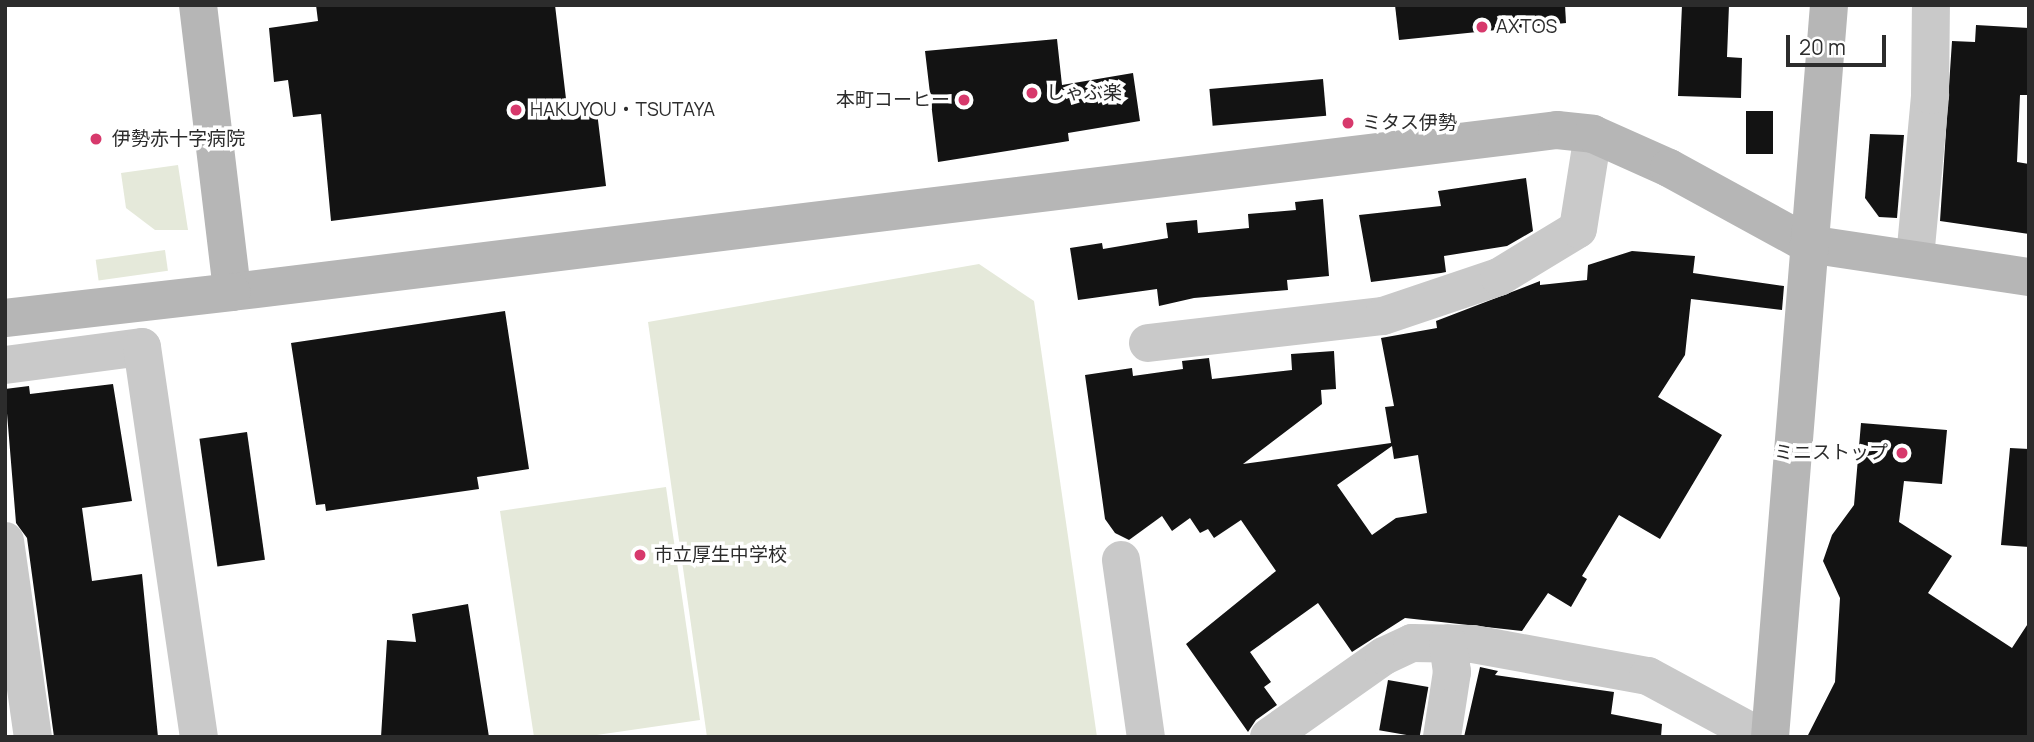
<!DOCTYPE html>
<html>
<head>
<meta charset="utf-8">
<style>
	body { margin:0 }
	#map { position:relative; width:2034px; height:742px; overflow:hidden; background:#fff; font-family:Manrope,"Noto Sans JP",sans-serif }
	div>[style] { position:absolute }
	.green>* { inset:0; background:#e5e9da; transform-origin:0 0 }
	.building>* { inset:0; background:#131313; transform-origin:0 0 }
	.street>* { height:38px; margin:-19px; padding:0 19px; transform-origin:19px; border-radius:19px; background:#c9c9c9 }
	.secondary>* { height:38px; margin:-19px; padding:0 19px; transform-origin:19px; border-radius:19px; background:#b6b6b6 }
	.dots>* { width:19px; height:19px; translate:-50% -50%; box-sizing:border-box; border:4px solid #fff; border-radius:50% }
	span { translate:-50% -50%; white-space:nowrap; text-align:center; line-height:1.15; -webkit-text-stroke:7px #fff; paint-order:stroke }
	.poi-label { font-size:19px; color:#2c2c2c }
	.left { translate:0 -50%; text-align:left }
	.right { translate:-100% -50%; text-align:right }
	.frame { position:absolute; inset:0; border:7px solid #2c2c2c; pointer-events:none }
	.scale { position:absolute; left:1786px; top:35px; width:100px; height:32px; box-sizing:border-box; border:4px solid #2c2c2c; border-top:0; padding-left:9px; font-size:21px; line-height:24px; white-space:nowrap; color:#2c2c2c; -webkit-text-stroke:5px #fff; paint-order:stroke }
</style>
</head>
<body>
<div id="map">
	<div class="green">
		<div style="clip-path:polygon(178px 165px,188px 230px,155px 230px,126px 208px,121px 173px)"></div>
		<div style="left:165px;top:250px;width:21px;height:70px;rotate:82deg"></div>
		<div style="clip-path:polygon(979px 264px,1034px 301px,1097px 737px,707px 737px,648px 322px)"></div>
		<div style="clip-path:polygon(666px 487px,700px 720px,583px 737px,534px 737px,500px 511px)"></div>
	</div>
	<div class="building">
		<div style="clip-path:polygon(316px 5px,555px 5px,568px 116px,597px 112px,606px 186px,331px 221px,321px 114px,293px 117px,288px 80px,274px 82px,269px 28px,318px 21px)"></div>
		<div style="clip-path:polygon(1395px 5px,1565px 5px,1566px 23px,1399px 40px)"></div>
		<div style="clip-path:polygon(1682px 5px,1729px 5px,1727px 57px,1742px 58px,1741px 98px,1678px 96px)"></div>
		<div style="clip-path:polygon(1976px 25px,2029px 28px,2029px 95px,2020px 95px,2017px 162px,2029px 164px,2029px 234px,1940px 221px,1952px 41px,1975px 42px)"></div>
		<div style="clip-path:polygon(1057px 39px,1062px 85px,1133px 73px,1140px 121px,1068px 133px,1069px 141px,938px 162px,925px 51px)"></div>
		<div style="left:1323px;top:79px;width:37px;height:114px;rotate:85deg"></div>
		<div style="left:1773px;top:111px;width:43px;height:27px;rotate:90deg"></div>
		<div style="clip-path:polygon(1870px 134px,1904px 135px,1897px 218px,1879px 217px,1865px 198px)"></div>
		<div style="clip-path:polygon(1526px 178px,1533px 231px,1507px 246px,1444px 256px,1446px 272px,1441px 273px,1371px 282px,1359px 215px,1441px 206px,1438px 191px)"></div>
		<div style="clip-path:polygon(1323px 199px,1329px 276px,1287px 280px,1288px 290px,1194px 298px,1159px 306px,1157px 289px,1078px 300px,1070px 248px,1102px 243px,1103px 249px,1168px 238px,1166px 223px,1197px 220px,1198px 233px,1249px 228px,1248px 214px,1296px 210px,1295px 202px)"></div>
		<div style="clip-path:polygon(evenodd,1632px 251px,1695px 256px,1693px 273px,1784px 286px,1782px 310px,1691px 299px,1685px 355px,1658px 397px,1722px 435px,1660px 539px,1619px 515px,1582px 576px,1587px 579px,1571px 607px,1548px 593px,1522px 631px,1405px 618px,1352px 652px,1318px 603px,1250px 652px,1271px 682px,1264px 687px,1277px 705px,1256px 720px,1248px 732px,1186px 644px,1276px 571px,1241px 520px,1214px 538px,1208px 529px,1200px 533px,1190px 518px,1172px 531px,1162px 516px,1129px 540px,1115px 533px,1105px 519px,1085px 375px,1132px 368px,1133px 376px,1183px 369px,1182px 361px,1209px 358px,1212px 379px,1292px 370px,1291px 354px,1334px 351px,1336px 389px,1321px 390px,1322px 404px,1243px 464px,1391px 443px,1385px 407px,1394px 406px,1381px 338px,1437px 328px,1436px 321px,1540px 281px,1540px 285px,1587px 280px,1588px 265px,1632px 251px,1392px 446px,1394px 459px,1418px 455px,1427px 513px,1396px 518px,1372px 535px,1337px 485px,1392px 446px)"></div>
		<div style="clip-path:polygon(505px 311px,529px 469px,477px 477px,479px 489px,326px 511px,325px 504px,316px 505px,291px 343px)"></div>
		<div style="clip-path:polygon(113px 384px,132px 501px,82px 508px,92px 581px,142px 574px,158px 737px,54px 737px,27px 538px,16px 523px,5px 389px,29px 386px,30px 394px)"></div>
		<div style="clip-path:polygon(1861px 423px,1947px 430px,1942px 484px,1904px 481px,1899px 522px,1952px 556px,1928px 593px,2012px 648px,2029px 622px,2029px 737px,1807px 737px,1835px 682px,1840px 598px,1823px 561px,1832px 535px,1854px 505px)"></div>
		<div style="left:247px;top:432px;width:129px;height:48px;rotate:82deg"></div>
		<div style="clip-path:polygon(2010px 448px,2029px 449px,2029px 547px,2001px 545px)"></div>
		<div style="clip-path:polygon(468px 604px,489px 737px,381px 737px,387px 640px,416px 642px,412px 614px)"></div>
		<div style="clip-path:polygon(1480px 667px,1498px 671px,1495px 675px,1614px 692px,1611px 714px,1662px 724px,1661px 737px,1464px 737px)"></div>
		<div style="left:1388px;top:680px;width:41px;height:51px;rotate:10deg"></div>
	</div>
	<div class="street">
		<div style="left:1915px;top:258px;width:164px;rotate:-84.7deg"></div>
		<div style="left:1930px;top:95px;width:90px;rotate:-89.4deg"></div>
		<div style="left:1148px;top:343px;width:237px;rotate:-6.6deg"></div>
		<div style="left:1383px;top:316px;width:122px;rotate:-18.6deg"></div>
		<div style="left:1499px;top:277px;width:92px;rotate:-31.3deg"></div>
		<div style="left:1578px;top:229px;width:96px;rotate:-81deg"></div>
		<div style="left:5px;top:365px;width:138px;rotate:-7.5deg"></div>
		<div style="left:142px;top:347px;width:394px;rotate:81.7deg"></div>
		<div style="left:5px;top:541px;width:198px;rotate:81.9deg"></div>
		<div style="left:1121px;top:560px;width:179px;rotate:82deg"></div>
		<div style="left:1269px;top:737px;width:141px;rotate:-35.2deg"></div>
		<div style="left:1384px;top:656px;width:31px;rotate:-25deg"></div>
		<div style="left:1412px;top:643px;width:61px;rotate:0.9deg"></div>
		<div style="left:1473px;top:644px;width:178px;rotate:10.4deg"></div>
		<div style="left:1648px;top:676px;width:128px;rotate:28.4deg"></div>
		<div style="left:1442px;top:737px;width:66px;rotate:-81.3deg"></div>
		<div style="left:1452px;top:672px;width:29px;rotate:-98deg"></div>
	</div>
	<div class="secondary">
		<div style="left:198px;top:5px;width:289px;rotate:83.2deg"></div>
		<div style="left:232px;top:292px;width:1335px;rotate:-6.97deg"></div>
		<div style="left:1557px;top:130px;width:36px;rotate:6deg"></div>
		<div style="left:1593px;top:134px;width:83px;rotate:24.1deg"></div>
		<div style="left:1669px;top:168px;width:158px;rotate:28.7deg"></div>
		<div style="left:1808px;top:244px;width:223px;rotate:8.5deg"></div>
		<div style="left:5px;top:318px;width:228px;rotate:-6.5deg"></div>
		<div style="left:1770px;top:737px;width:734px;rotate:-85.39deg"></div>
	</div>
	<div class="dots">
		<div style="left:1482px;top:27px;background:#d7396c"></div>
		<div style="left:1032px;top:93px;background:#d7396c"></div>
		<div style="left:964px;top:100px;background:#d7396c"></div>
		<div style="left:516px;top:110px;background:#d7396c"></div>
		<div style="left:1348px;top:123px;background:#d7396c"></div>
		<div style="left:96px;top:139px;background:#d7396c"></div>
		<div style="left:1902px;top:453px;background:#d7396c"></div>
		<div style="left:640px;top:555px;background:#d7396c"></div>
	</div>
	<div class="poi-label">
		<span class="left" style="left:1496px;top:27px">AXTOS</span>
		<span class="left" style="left:1046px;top:93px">しゃぶ楽</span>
		<span class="right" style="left:950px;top:100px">本町コーヒー</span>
		<span class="left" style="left:530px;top:110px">HAKUYOU・TSUTAYA</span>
		<span class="left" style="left:1362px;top:123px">ミタス伊勢</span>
		<span class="left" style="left:112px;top:139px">伊勢赤十字病院</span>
		<span class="right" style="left:1888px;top:453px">ミニストップ</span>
		<span class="left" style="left:654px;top:555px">市立厚生中学校</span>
	</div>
	<div class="frame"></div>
	<div class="scale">20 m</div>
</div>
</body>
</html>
